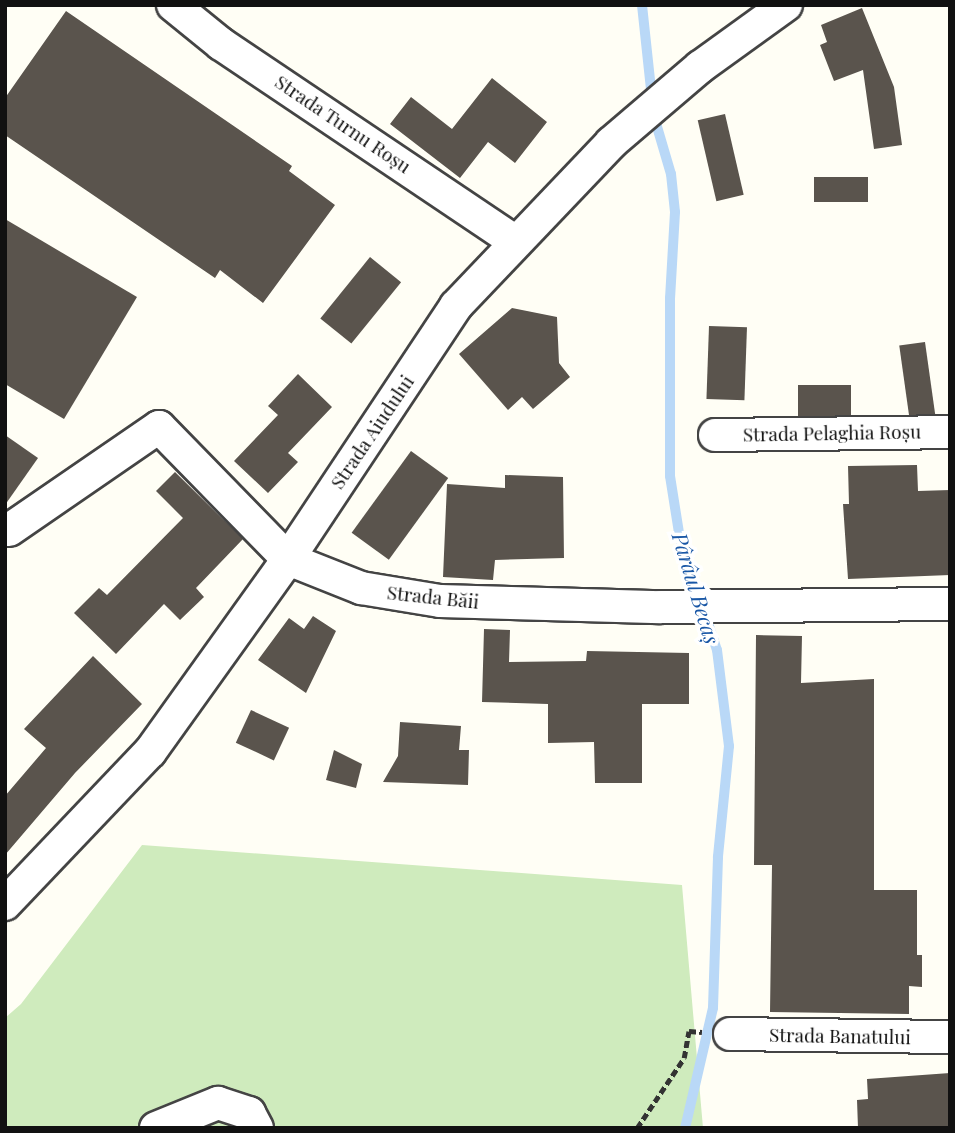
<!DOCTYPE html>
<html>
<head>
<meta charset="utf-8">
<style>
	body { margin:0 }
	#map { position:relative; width:955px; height:1133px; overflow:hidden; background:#fffef5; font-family:"Playfair Display",serif }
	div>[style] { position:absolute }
	.green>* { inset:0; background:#cfebbd }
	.stream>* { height:10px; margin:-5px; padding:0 5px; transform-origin:5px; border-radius:5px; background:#b9d8f7 }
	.building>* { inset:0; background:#5a544d; transform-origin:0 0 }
	.path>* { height:4.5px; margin-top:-2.25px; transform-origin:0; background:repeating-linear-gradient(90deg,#333 0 7px,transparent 0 10.5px) }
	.roads { filter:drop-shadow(2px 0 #444) drop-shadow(-2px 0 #444) drop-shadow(0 2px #444) drop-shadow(0 -2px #444) }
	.minor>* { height:32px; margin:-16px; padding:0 16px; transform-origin:16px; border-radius:16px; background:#fff }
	span { translate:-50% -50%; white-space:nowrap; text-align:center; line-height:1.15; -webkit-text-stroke:7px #fff; paint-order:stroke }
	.street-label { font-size:19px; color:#111 }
	.water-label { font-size:21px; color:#1856a5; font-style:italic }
	.frame { position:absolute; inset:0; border:7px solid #111; pointer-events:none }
</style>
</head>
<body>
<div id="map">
	<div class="green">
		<div style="clip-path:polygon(142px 845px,682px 885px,703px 1128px,5px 1128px,5px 1018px,21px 1004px)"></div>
	</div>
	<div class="stream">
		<div style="left:642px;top:5px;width:94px;rotate:83.9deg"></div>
		<div style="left:653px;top:113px;width:64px;rotate:73.6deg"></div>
		<div style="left:671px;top:174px;width:38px;rotate:84deg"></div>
		<div style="left:675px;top:212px;width:86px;rotate:93.3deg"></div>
		<div style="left:670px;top:298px;width:178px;rotate:90deg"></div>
		<div style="left:670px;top:476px;width:64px;rotate:81deg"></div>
		<div style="left:680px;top:539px;width:117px;rotate:71.6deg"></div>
		<div style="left:717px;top:650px;width:97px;rotate:82.9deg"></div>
		<div style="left:729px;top:746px;width:112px;rotate:95.7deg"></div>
		<div style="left:718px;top:857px;width:151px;rotate:91.9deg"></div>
		<div style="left:713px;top:1008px;width:123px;rotate:103.1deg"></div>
	</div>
	<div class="building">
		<div style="clip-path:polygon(862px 8px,894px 87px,902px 145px,874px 149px,863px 70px,834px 81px,820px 45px,827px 42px,821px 25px)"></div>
		<div style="clip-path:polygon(66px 11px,292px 166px,289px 171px,335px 205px,263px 303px,220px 270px,215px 278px,5px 135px,5px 98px)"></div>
		<div style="clip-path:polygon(492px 78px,547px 122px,515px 163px,488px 142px,460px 178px,390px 124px,411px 97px,452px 129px)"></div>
		<div style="left:725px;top:114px;width:83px;height:28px;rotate:77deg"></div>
		<div style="left:814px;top:177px;width:54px;height:25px"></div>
		<div style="clip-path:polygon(5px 219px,137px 297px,64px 419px,5px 384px)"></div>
		<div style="left:370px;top:257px;width:40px;height:79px;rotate:39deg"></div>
		<div style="clip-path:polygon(512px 308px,557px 317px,559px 363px,570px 377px,533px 409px,522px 397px,508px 410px,459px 354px)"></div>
		<div style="left:709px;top:326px;width:38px;height:73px;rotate:2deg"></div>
		<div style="left:925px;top:342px;width:73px;height:26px;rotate:82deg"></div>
		<div style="clip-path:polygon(298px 374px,332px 407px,288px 453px,298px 462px,268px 493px,234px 461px,278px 415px,268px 406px)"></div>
		<div style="left:798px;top:385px;width:53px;height:31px"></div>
		<div style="clip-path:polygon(5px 435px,38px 458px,5px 505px)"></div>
		<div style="left:411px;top:451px;width:46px;height:101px;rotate:36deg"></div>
		<div style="clip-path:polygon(917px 465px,918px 491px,950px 490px,950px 575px,848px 579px,843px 504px,849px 504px,848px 466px)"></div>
		<div style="clip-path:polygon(175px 472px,243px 539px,196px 588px,204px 597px,180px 620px,164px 604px,116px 654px,74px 613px,99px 588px,107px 595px,183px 518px,156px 491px)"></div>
		<div style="clip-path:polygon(505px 475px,563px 477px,564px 558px,495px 560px,493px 580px,443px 577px,447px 484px,505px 488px)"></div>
		<div style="clip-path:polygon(313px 616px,336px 631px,306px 693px,258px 660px,289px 618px,304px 629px)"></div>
		<div style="clip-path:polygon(484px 629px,510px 630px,509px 662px,586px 661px,587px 651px,689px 653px,689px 704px,642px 704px,642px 783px,595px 783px,594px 742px,548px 743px,548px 704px,482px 702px)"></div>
		<div style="clip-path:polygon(756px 635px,802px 636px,801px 683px,874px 679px,874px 890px,917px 890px,917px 955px,922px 955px,922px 987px,909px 986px,909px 1014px,770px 1012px,772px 865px,754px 865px)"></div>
		<div style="clip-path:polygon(93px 656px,142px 704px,75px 773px,5px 855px,5px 796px,46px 748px,24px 729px)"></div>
		<div style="left:251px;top:710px;width:42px;height:36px;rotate:25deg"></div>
		<div style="clip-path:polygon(400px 722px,461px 726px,459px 750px,469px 750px,468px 785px,383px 782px,398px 756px)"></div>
		<div style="clip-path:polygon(334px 750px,362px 764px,356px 788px,326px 780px)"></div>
		<div style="clip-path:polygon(950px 1073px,950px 1128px,858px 1128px,857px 1100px,868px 1099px,867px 1079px)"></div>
	</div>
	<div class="path">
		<div style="left:637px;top:1128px;width:84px;rotate:-56.1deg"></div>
		<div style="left:684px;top:1058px;width:27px;rotate:-80deg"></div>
		<div style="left:689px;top:1031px;width:13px;rotate:4deg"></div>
	</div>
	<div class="roads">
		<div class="minor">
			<div style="left:173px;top:5px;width:62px;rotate:39.1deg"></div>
			<div style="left:221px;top:44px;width:353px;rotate:33.9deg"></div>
			<div style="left:715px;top:435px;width:235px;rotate:-0.7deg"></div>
			<div style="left:9px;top:530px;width:182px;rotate:-34.5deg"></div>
			<div style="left:159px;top:427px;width:185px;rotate:45.7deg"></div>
			<div style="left:288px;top:559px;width:79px;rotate:21.7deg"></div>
			<div style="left:361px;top:588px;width:80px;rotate:9.3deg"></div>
			<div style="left:440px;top:601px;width:221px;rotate:1.6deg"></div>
			<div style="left:661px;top:607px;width:289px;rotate:-0.6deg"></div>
			<div style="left:5px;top:904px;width:210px;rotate:-46.4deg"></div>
			<div style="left:150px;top:752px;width:237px;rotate:-54.4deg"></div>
			<div style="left:288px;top:559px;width:304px;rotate:-56.4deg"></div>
			<div style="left:456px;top:306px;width:225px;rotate:-46.4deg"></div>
			<div style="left:611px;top:143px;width:117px;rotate:-40.5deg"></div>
			<div style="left:700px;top:67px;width:106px;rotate:-35.8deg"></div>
			<div style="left:730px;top:1034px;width:220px;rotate:0.8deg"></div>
			<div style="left:156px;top:1128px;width:67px;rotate:-22deg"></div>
			<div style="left:218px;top:1103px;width:33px;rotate:18deg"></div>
			<div style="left:249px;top:1113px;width:17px;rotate:62deg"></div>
		</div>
	</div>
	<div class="street-label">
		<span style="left:343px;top:124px;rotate:34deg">Strada Turnu Roșu</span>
		<span style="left:372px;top:432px;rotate:-56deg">Strada Aiudului</span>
		<span style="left:832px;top:433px;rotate:-1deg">Strada Pelaghia Roșu</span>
		<span style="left:433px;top:597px;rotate:6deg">Strada Băii</span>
		<span style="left:840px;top:1036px;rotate:1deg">Strada Banatului</span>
	</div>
	<div class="water-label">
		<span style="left:697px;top:588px;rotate:73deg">Pârâul Becaș</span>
	</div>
	<div class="frame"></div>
</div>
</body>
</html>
